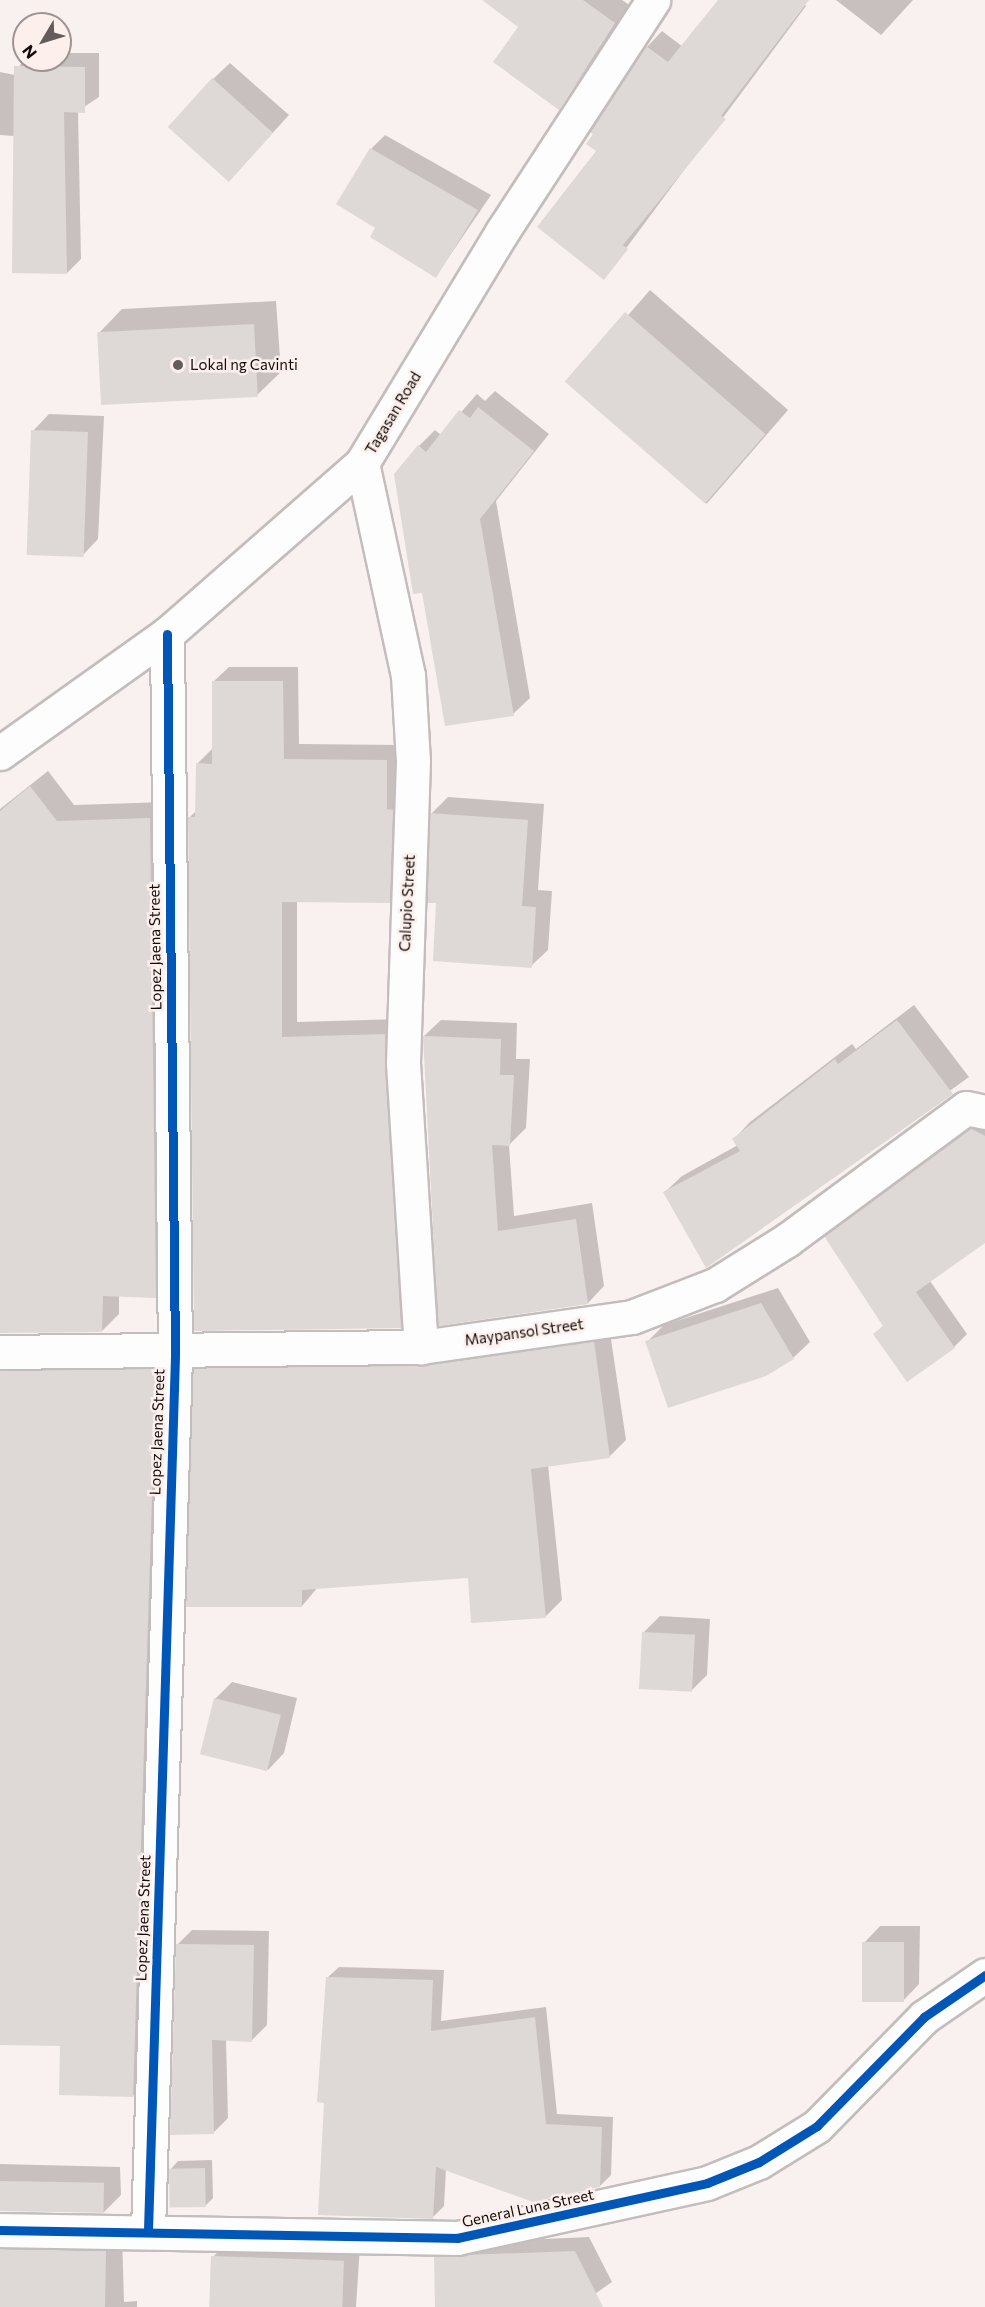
<!DOCTYPE html>
<html>
<head>
<meta charset="utf-8">
<style>
	body { margin:0 }
	#map { position:relative; width:985px; height:2307px; overflow:hidden; background:#f9f1ef; font-family:Commissioner,sans-serif }
	div>[style] { position:absolute }
	.shadow>* { inset:0; background:#0003; transform-origin:0 0 }
	.building>* { inset:0; background:#ded8d7; transform-origin:0 0 }
	.roads { filter:drop-shadow(2px 0 #c3bdbc) drop-shadow(-2px 0 #c3bdbc) drop-shadow(0 2px #c3bdbc) drop-shadow(0 -2px #c3bdbc) }
	.street>* { height:33px; margin:-16.5px; padding:0 16.5px; transform-origin:16.5px; border-radius:16.5px; background:#fefdfd }
	.cycleway>* { height:9px; margin:-4.5px; padding:0 4.5px; transform-origin:4.5px; border-radius:4.5px; background:#0057b8 }
	.dots>* { width:16px; height:16px; translate:-50% -50%; box-sizing:border-box; border:3px solid #fdefeb; border-radius:50% }
	span { translate:-50% -50%; white-space:nowrap; text-align:center; line-height:1.15; -webkit-text-stroke:5px #fdefeb; paint-order:stroke }
	.poi-label { font-size:15px; color:#100c0a }
	.left { translate:0 -50%; text-align:left }
	.street-label { font-size:15px; color:#100c0a }
	.north { position:absolute; left:12px; top:12px; width:60px; height:60px; box-sizing:border-box; background:#fdefeb; border:2px solid #9e9491; border-radius:50%; rotate:232deg; font-size:16px; font-weight:700; line-height:24px; text-align:center; color:#100c0a }
	.north::after { content:''; display:block; margin:auto; width:21px; height:27px; background:#625c5a; clip-path:polygon(50% 0,100% 100%,50% 72%,0 100%) }
</style>
</head>
<body>
<div id="map">
	<div class="shadow">
		<div style="clip-path:polygon(513px 0,622px 0,631px 6px,559px 108px)"></div>
		<div style="clip-path:polygon(720px 0,799px 0,806px 6px,604px 278px,598px 151px,647px 47px,662px 31px,683px 47px)"></div>
		<div style="clip-path:polygon(836px 0,913px 0,881px 35px)"></div>
		<div style="clip-path:polygon(60px 53px,99px 53px,99px 97px,78px 111px,81px 259px,67px 273px,14px 136px,0 135px,0 72px,15px 75px,24px 58px,60px 60px)"></div>
		<div style="clip-path:polygon(230px 63px,289px 115px,230px 180px,213px 79px)"></div>
		<div style="clip-path:polygon(385px 135px,491px 195px,436px 276px,371px 149px)"></div>
		<div style="left:650px;top:290px;width:183px;height:124px;rotate:41deg"></div>
		<div style="clip-path:polygon(276px 301px,281px 372px,257px 395px,99px 333px,122px 309px)"></div>
		<div style="clip-path:polygon(495px 391px,549px 434px,496px 501px,530px 698px,513px 714px,419px 446px,435px 430px,441px 435px,477px 394px,485px 401px)"></div>
		<div style="clip-path:polygon(49px 414px,104px 416px,98px 539px,82px 556px,33px 431px)"></div>
		<div style="clip-path:polygon(229px 667px,298px 667px,299px 744px,402px 745px,404px 886px,389px 902px,297px 901px,297px 1022px,400px 1019px,416px 1312px,400px 1327px,189px 818px,197px 810px,197px 764px,213px 748px,213px 682px)"></div>
		<div style="clip-path:polygon(48px 771px,74px 805px,166px 802px,172px 1280px,155px 1296px,119px 1295px,119px 1314px,102px 1331px,0 1332px,0 809px)"></div>
		<div style="clip-path:polygon(448px 797px,544px 804px,538px 890px,552px 891px,548px 950px,531px 966px,438px 902px,432px 813px)"></div>
		<div style="clip-path:polygon(914px 1005px,969px 1077px,707px 1266px,665px 1192px,682px 1176px,738px 1145px,734px 1139px,750px 1122px,852px 1044px,856px 1049px)"></div>
		<div style="clip-path:polygon(441px 1020px,517px 1023px,516px 1059px,530px 1059px,526px 1128px,509px 1145px,514px 1216px,592px 1203px,604px 1286px,588px 1303px,440px 1324px,424px 1036px)"></div>
		<div style="clip-path:polygon(985px 1116px,985px 1241px,930px 1281px,967px 1334px,954px 1347px,875px 1334px,884px 1325px,826px 1236px)"></div>
		<div style="clip-path:polygon(778px 1288px,810px 1342px,793px 1358px,647px 1342px,664px 1325px)"></div>
		<div style="clip-path:polygon(609px 1326px,626px 1440px,610px 1456px,548px 1465px,562px 1600px,546px 1616px,469px 1576px,318px 1587px,302px 1606px,195px 1369px,211px 1353px)"></div>
		<div style="clip-path:polygon(0 1343px,172px 1353px,150px 2079px,133px 2096px,61px 2045px,0 2043px)"></div>
		<div style="clip-path:polygon(660px 1616px,710px 1619px,707px 1675px,691px 1691px,644px 1632px)"></div>
		<div style="clip-path:polygon(232px 1682px,297px 1698px,284px 1753px,268px 1770px,215px 1699px)"></div>
		<div style="clip-path:polygon(880px 1926px,920px 1926px,919px 1984px,903px 2001px,864px 1943px)"></div>
		<div style="clip-path:polygon(192px 1930px,269px 1931px,267px 2025px,252px 2040px,226px 2039px,228px 2118px,213px 2133px,177px 1945px)"></div>
		<div style="clip-path:polygon(339px 1967px,444px 1970px,441px 2021px,546px 2007px,557px 2114px,613px 2117px,611px 2175px,600px 2186px,446px 2169px,444px 2206px,433px 2217px,326px 2101px,327px 1978px)"></div>
		<div style="clip-path:polygon(212px 2160px,213px 2198px,205px 2206px,170px 2170px,178px 2161px)"></div>
		<div style="clip-path:polygon(0 2164px,120px 2167px,121px 2195px,104px 2212px,0 2210px)"></div>
		<div style="clip-path:polygon(0 2222px,122px 2234px,124px 2302px,137px 2301px,137px 2307px,0 2307px)"></div>
		<div style="clip-path:polygon(589px 2237px,612px 2282px,576px 2307px,437px 2307px,435px 2257px,450px 2243px)"></div>
		<div style="clip-path:polygon(229px 2240px,360px 2245px,356px 2307px,210px 2307px,213px 2257px)"></div>
	</div>
	<div class="building">
		<div style="clip-path:polygon(482px 0,583px 0,615px 23px,559px 110px,493px 62px,518px 27px)"></div>
		<div style="clip-path:polygon(718px 0,809px 0,721px 116px,726px 119px,623px 245px,628px 249px,604px 280px,537px 227px,596px 151px,586px 144px,593px 134px,590px 132px,646px 46px,668px 62px)"></div>
		<div style="clip-path:polygon(14px 66px,85px 67px,85px 113px,64px 112px,67px 274px,12px 273px)"></div>
		<div style="left:212px;top:78px;width:82px;height:66px;rotate:42deg"></div>
		<div style="clip-path:polygon(370px 148px,478px 210px,436px 278px,370px 237px,375px 228px,336px 204px)"></div>
		<div style="left:625px;top:312px;width:186px;height:92px;rotate:41deg"></div>
		<div style="left:254px;top:324px;width:73px;height:157px;rotate:87deg"></div>
		<div style="clip-path:polygon(478px 407px,534px 451px,480px 519px,514px 716px,445px 726px,422px 593px,413px 594px,394px 474px,418px 445px,426px 452px,459px 410px,470px 418px)"></div>
		<div style="left:31px;top:430px;width:57px;height:125px;rotate:2deg"></div>
		<div style="clip-path:polygon(212px 681px,283px 681px,284px 759px,387px 760px,387px 809px,393px 810px,390px 903px,282px 902px,282px 1037px,385px 1034px,401px 1328px,194px 1331px,188px 817px,195px 817px,196px 763px,212px 764px)"></div>
		<div style="clip-path:polygon(30px 786px,57px 821px,150px 818px,156px 1298px,103px 1296px,102px 1332px,0 1333px,0 811px)"></div>
		<div style="clip-path:polygon(430px 813px,528px 820px,522px 906px,536px 907px,532px 968px,433px 961px,436px 903px,427px 903px)"></div>
		<div style="clip-path:polygon(897px 1020px,953px 1094px,706px 1268px,663px 1192px,740px 1151px,732px 1139px,835px 1059px,838px 1064px)"></div>
		<div style="clip-path:polygon(423px 1036px,501px 1039px,500px 1075px,514px 1075px,510px 1146px,492px 1145px,498px 1231px,576px 1219px,588px 1304px,438px 1326px)"></div>
		<div style="clip-path:polygon(970px 1128px,985px 1136px,985px 1243px,916px 1292px,955px 1348px,907px 1382px,873px 1334px,883px 1326px,824px 1236px)"></div>
		<div style="clip-path:polygon(761px 1303px,794px 1359px,766px 1376px,668px 1408px,645px 1341px)"></div>
		<div style="clip-path:polygon(594px 1341px,610px 1458px,531px 1469px,546px 1618px,471px 1623px,468px 1578px,302px 1590px,302px 1607px,186px 1607px,193px 1368px,421px 1366px)"></div>
		<div style="clip-path:polygon(156px 1369px,133px 2097px,59px 2095px,60px 2046px,0 2045px,0 1371px)"></div>
		<div style="left:642px;top:1632px;width:53px;height:57px;rotate:3deg"></div>
		<div style="left:214px;top:1698px;width:69px;height:58px;rotate:14deg"></div>
		<div style="left:862px;top:1942px;width:42px;height:60px"></div>
		<div style="clip-path:polygon(176px 1944px,254px 1945px,252px 2042px,212px 2040px,214px 2134px,170px 2135px)"></div>
		<div style="clip-path:polygon(326px 1977px,433px 1980px,431px 2031px,535px 2017px,546px 2124px,602px 2127px,600px 2187px,533px 2202px,436px 2167px,433px 2219px,318px 2215px,324px 2103px,317px 2102px)"></div>
		<div style="left:205px;top:2168px;width:39px;height:36px;rotate:89deg"></div>
		<div style="left:0;top:2181px;width:104px;height:30px;rotate:1deg"></div>
		<div style="left:0;top:2249px;width:106px;height:58px;rotate:1deg"></div>
		<div style="clip-path:polygon(575px 2251px,603px 2307px,435px 2307px,434px 2256px)"></div>
		<div style="left:211px;top:2256px;width:133px;height:51px;rotate:2deg"></div>
	</div>
	<div class="roads">
		<div class="street">
			<div style="left:362px;top:463px;width:217px;rotate:77.8deg"></div>
			<div style="left:408px;top:675px;width:86px;rotate:86.7deg"></div>
			<div style="left:413px;top:761px;width:302px;rotate:91.9deg"></div>
			<div style="left:403px;top:1063px;width:285px;rotate:86.4deg"></div>
			<div style="left:0;top:753px;width:205px;rotate:-35.5deg"></div>
			<div style="left:167px;top:634px;width:259px;rotate:-41.2deg"></div>
			<div style="left:362px;top:463px;width:270px;rotate:-58.8deg"></div>
			<div style="left:502px;top:232px;width:277px;rotate:-56.9deg"></div>
			<div style="left:0;top:1352px;width:421px;rotate:-0.7deg"></div>
			<div style="left:421px;top:1347px;width:213px;rotate:-8.1deg"></div>
			<div style="left:632px;top:1317px;width:89px;rotate:-21.1deg"></div>
			<div style="left:715px;top:1285px;width:85px;rotate:-32deg"></div>
			<div style="left:787px;top:1240px;width:222px;rotate:-36.4deg"></div>
			<div style="left:966px;top:1108px;width:19px;rotate:12deg"></div>
			<div style="left:0;top:2230px;width:457px;rotate:1deg"></div>
			<div style="left:457px;top:2238px;width:256px;rotate:-12.4deg"></div>
			<div style="left:707px;top:2183px;width:56px;rotate:-22deg"></div>
			<div style="left:759px;top:2162px;width:68px;rotate:-31.8deg"></div>
			<div style="left:817px;top:2126px;width:153px;rotate:-45.5deg"></div>
			<div style="left:924px;top:2017px;width:74px;rotate:-34.5deg"></div>
			<div style="left:148px;top:2230px;width:876px;rotate:-88.23deg"></div>
			<div style="left:175px;top:1354px;width:720px;rotate:-90.64deg"></div>
		</div>
	</div>
	<div class="cycleway">
		<div style="left:0;top:2230px;width:457px;rotate:1deg"></div>
		<div style="left:457px;top:2238px;width:256px;rotate:-12.4deg"></div>
		<div style="left:707px;top:2183px;width:56px;rotate:-22deg"></div>
		<div style="left:759px;top:2162px;width:68px;rotate:-31.8deg"></div>
		<div style="left:817px;top:2126px;width:153px;rotate:-45.5deg"></div>
		<div style="left:924px;top:2017px;width:74px;rotate:-34.5deg"></div>
		<div style="left:148px;top:2230px;width:876px;rotate:-88.23deg"></div>
		<div style="left:175px;top:1354px;width:720px;rotate:-90.64deg"></div>
	</div>
	<div class="dots">
		<div style="left:178px;top:365px;background:#625c5a"></div>
	</div>
	<div class="poi-label">
		<span class="left" style="left:190px;top:365px">Lokal ng Cavinti</span>
	</div>
	<div class="street-label">
		<span style="left:393px;top:413px;rotate:-59deg">Tagasan Road</span>
		<span style="left:407px;top:903px;rotate:-87deg">Calupio Street</span>
		<span style="left:155px;top:947px;rotate:-91deg">Lopez Jaena Street</span>
		<span style="left:524px;top:1332px;rotate:-8deg">Maypansol Street</span>
		<span style="left:157px;top:1432px;rotate:-88deg">Lopez Jaena Street</span>
		<span style="left:143px;top:1918px;rotate:-88deg">Lopez Jaena Street</span>
		<span style="left:528px;top:2208px;rotate:-12deg">General Luna Street</span>
	</div>
	<div class="north">N</div>
</div>
</body>
</html>
